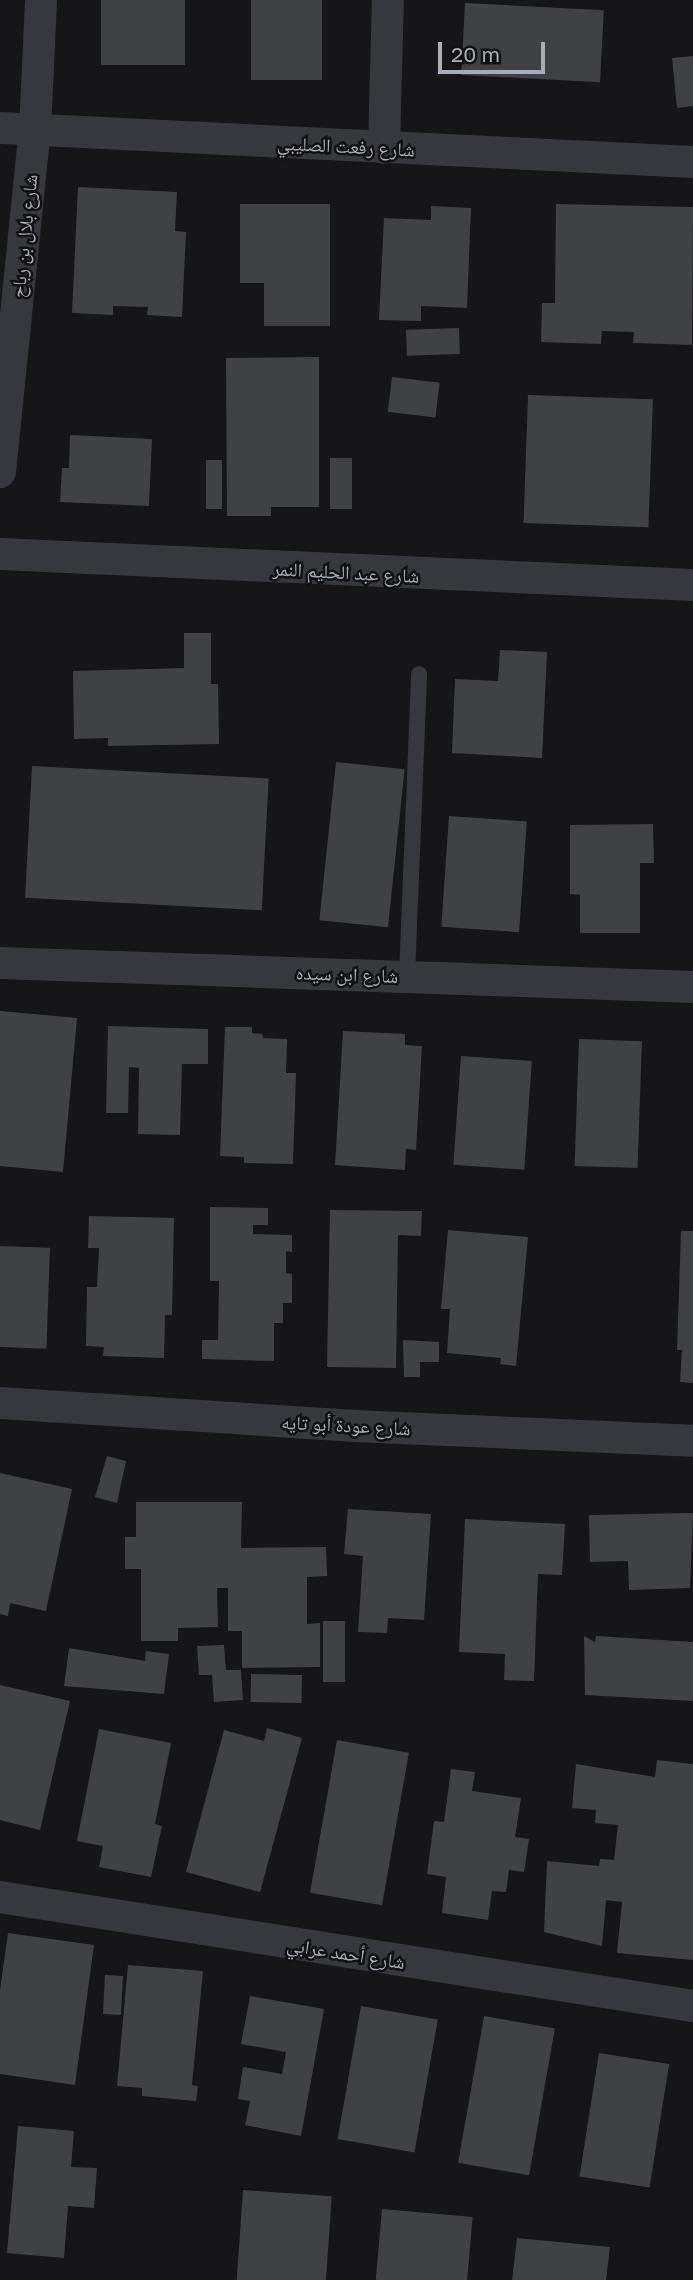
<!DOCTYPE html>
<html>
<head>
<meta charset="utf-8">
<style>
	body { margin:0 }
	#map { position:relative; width:693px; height:2280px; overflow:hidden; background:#161618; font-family:"Golos Text","Noto Naskh Arabic",sans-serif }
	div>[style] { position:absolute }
	.building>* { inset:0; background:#404145; transform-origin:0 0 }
	.lane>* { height:16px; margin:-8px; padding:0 8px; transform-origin:8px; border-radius:8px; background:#37383d }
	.street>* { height:32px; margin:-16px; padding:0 16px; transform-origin:16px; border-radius:16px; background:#37383d }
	span { translate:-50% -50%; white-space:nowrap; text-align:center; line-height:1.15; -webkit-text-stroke:5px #111113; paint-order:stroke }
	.street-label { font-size:19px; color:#a8adb8 }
	.scale { position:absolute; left:438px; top:42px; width:107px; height:32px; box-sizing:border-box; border:4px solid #a8adb8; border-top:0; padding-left:9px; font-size:21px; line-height:24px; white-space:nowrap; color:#a8adb8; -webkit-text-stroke:5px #111113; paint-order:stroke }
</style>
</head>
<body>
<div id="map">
	<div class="building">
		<div style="left:101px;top:0;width:84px;height:65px"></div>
		<div style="left:251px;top:0;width:71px;height:80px"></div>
		<div style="left:465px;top:3px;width:139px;height:72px;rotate:3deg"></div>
		<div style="clip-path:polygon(693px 56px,693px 106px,677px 108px,672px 58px)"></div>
		<div style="clip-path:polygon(78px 187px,177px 192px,175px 231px,186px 232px,182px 317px,147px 315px,148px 307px,113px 306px,113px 315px,72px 313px)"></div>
		<div style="clip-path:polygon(240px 204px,330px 204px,330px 326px,264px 326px,264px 283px,240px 283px)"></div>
		<div style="clip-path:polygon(556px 204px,693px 207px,692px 345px,633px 343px,634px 332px,602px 331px,601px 344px,541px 342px,542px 303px,555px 303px)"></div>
		<div style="clip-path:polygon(431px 206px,471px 208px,467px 308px,421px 306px,421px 321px,379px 320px,384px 218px,431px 220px)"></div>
		<div style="left:459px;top:328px;width:26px;height:53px;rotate:88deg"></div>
		<div style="clip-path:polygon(319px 357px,319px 507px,271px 507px,271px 516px,227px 516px,226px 358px)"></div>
		<div style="left:392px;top:377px;width:48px;height:35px;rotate:7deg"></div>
		<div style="left:528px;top:395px;width:125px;height:128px;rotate:2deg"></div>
		<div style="clip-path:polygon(70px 435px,152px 439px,149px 506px,60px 502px,62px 468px,69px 468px)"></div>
		<div style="left:330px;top:458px;width:22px;height:51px"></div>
		<div style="left:206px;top:460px;width:16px;height:49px"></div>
		<div style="clip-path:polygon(184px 633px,211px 633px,211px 684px,218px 684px,219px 744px,108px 746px,108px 738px,74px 739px,73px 671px,184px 668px)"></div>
		<div style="clip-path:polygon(500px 650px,547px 652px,542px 758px,452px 753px,455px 679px,498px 681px)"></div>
		<div style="left:336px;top:762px;width:69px;height:159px;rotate:6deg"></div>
		<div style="left:32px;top:766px;width:237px;height:132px;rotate:3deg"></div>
		<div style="left:449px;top:816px;width:78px;height:111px;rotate:4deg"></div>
		<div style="clip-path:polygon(653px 824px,654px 863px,640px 863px,640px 933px,580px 933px,580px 895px,570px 894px,570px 825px)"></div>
		<div style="clip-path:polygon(0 1011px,77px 1018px,63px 1172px,0 1166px)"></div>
		<div style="clip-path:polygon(108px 1026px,208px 1029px,208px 1064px,182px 1064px,180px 1135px,138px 1134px,139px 1068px,129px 1067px,128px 1113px,106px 1113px)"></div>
		<div style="clip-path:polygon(225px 1027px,252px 1027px,252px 1033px,262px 1034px,263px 1038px,287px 1039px,286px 1073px,296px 1073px,293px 1164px,244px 1163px,244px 1157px,220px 1156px)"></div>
		<div style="clip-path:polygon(343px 1031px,405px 1034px,405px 1045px,422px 1046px,416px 1150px,406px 1149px,405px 1170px,335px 1165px)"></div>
		<div style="left:579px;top:1039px;width:63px;height:127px;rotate:2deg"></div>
		<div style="left:461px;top:1056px;width:71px;height:109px;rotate:4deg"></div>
		<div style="clip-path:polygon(210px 1207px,268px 1208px,268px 1225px,253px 1225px,253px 1234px,292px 1235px,292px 1252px,286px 1251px,286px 1273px,292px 1274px,292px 1303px,283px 1303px,283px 1323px,274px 1323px,274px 1361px,202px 1359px,202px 1340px,218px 1340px,219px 1281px,210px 1281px)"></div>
		<div style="clip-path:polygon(330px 1210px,422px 1211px,421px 1236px,398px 1235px,396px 1368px,327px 1367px)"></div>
		<div style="clip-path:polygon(89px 1216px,174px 1218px,172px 1315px,165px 1315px,164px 1358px,103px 1356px,104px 1347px,86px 1346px,87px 1287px,97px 1287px,99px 1248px,88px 1248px)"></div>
		<div style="clip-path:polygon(448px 1230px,528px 1237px,516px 1366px,500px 1364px,501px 1358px,447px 1353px,450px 1309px,441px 1309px)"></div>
		<div style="clip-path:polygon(681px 1231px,693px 1231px,693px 1383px,680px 1382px,682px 1350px,677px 1350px)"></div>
		<div style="left:0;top:1246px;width:50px;height:101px;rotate:2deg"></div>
		<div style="clip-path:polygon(403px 1340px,439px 1342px,439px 1362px,420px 1362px,420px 1377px,404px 1377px)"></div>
		<div style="clip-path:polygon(107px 1456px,126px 1461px,117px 1503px,95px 1497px)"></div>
		<div style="clip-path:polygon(0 1473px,72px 1489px,46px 1611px,10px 1603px,8px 1616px,0 1614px)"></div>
		<div style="clip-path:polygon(136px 1502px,242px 1502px,241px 1548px,326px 1547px,327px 1576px,307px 1577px,307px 1624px,320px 1623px,320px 1667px,242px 1668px,242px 1631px,228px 1631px,228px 1588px,217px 1588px,218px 1627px,178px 1628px,178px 1641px,141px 1641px,141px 1569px,125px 1569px,125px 1537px,136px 1537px)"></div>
		<div style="clip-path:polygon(348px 1509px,431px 1514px,424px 1620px,388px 1618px,387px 1633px,358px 1632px,363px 1556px,344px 1554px)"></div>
		<div style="clip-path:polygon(693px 1513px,690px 1588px,629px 1590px,628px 1561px,590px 1562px,589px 1515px)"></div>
		<div style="clip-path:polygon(465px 1519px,565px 1524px,562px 1575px,538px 1574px,534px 1681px,504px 1680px,505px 1654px,459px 1652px)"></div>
		<div style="left:323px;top:1621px;width:22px;height:61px"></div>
		<div style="clip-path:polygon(584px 1636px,595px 1642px,596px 1636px,693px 1642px,693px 1701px,585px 1695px)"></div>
		<div style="clip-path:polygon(224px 1645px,226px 1670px,241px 1670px,243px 1700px,214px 1702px,212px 1675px,199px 1675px,197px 1646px)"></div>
		<div style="clip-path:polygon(69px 1648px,145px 1661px,146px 1651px,169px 1654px,164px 1694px,64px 1686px)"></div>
		<div style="left:251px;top:1674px;width:51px;height:28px;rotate:1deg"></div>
		<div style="clip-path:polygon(0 1685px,70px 1701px,40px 1830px,0 1820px)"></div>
		<div style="clip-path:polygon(267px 1728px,302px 1738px,260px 1892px,186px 1872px,224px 1730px,264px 1741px)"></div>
		<div style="clip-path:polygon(99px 1729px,171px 1743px,155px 1824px,162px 1826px,151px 1877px,99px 1867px,103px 1846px,77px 1841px)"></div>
		<div style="left:337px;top:1740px;width:73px;height:155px;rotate:10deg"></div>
		<div style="clip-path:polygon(657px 1760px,693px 1764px,693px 1960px,617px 1953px,622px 1902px,606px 1900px,602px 1946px,544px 1932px,547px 1861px,599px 1866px,600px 1859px,614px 1860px,618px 1825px,595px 1823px,596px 1810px,572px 1808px,576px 1764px,655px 1777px)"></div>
		<div style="clip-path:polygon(451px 1769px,475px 1772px,472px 1791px,521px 1798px,515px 1837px,529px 1839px,524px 1872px,509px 1870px,506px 1892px,492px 1891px,488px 1920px,442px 1913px,446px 1877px,427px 1874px,434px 1821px,444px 1822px)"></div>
		<div style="clip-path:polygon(8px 1933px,94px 1945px,75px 2085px,0 2074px,0 1990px)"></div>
		<div style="clip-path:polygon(128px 1965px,203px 1971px,192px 2085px,198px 2086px,196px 2101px,142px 2096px,142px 2088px,117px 2086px)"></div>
		<div style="left:105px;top:1975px;width:18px;height:39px;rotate:3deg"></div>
		<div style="clip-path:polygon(250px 1996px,324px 2009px,301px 2136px,245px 2125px,250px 2101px,238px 2099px,243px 2067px,282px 2074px,286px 2052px,241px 2044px)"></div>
		<div style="left:361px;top:2006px;width:78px;height:135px;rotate:10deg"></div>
		<div style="left:484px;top:2016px;width:72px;height:149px;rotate:10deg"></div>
		<div style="left:599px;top:2053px;width:71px;height:125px;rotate:9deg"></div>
		<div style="clip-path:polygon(18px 2126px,74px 2131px,71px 2167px,97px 2168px,94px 2208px,68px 2206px,64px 2258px,7px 2253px)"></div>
		<div style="left:243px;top:2190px;width:89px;height:90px;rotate:4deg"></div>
		<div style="left:382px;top:2209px;width:91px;height:71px;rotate:5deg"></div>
		<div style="clip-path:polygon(517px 2238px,610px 2247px,606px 2280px,512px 2280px)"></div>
	</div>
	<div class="lane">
		<div style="left:407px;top:976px;width:302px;rotate:-87.7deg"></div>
	</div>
	<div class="street">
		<div style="left:0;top:128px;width:694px;rotate:2.81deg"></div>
		<div style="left:384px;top:148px;width:148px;rotate:-88.5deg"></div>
		<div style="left:0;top:472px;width:345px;rotate:-84.2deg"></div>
		<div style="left:35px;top:129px;width:129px;rotate:-87.3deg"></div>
		<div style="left:0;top:554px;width:694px;rotate:2.56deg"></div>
		<div style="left:0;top:963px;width:693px;rotate:1.98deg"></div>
		<div style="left:0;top:1403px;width:356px;rotate:3.7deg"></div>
		<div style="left:355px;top:1426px;width:338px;rotate:2.5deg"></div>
		<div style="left:0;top:1897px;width:702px;rotate:8.94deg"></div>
	</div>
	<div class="street-label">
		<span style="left:346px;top:146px;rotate:3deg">شارع رفعت الصليبي</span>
		<span style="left:24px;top:236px;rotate:-84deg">شارع بلال بن رباح</span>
		<span style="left:346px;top:572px;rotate:3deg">شارع عبد الحليم النمر</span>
		<span style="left:347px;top:974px;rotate:2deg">شارع ابن سيده</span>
		<span style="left:346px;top:1425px;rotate:3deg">شارع عودة أبو تايه</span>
		<span style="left:346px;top:1953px;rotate:9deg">شارع أحمد عرابي</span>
	</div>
	<div class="scale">20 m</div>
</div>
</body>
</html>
